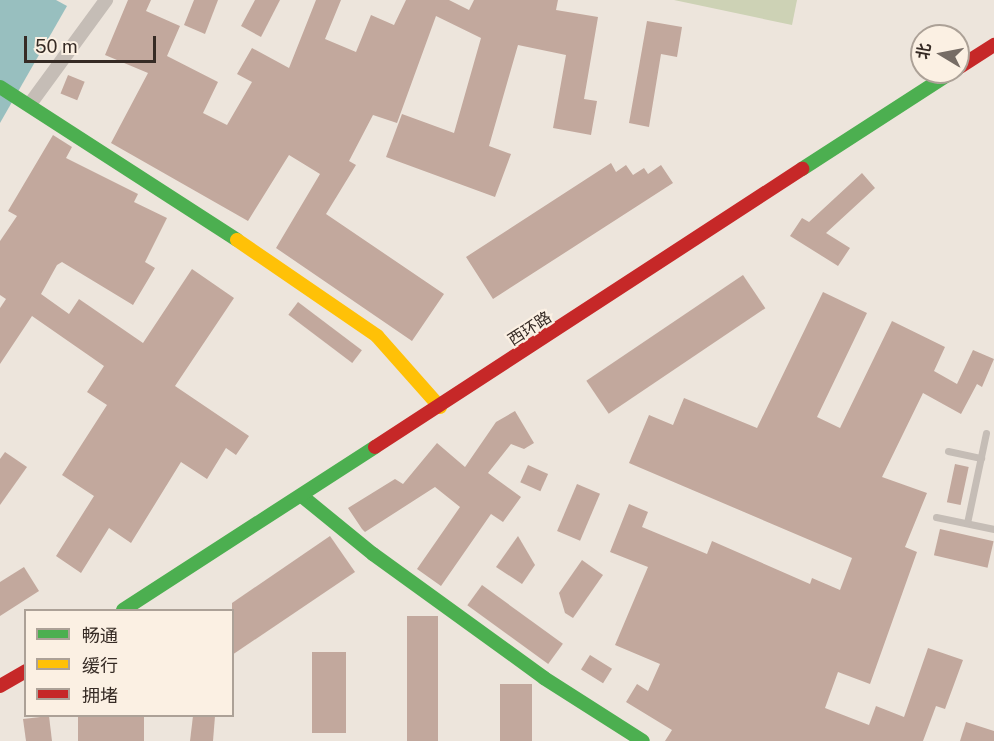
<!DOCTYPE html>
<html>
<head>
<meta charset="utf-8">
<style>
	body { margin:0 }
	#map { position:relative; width:994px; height:741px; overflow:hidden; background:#ede5dc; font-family:"Public Sans","Noto Sans SC",sans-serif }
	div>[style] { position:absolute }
	.green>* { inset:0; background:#cdd2b5 }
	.water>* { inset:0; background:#98bfbf }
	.building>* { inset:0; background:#c2a89d; transform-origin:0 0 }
	.lane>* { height:7px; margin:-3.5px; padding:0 3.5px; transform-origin:3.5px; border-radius:3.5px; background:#c5bdb6 }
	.street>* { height:14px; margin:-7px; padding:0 7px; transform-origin:7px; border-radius:7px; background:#c5bdb6 }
	.fast>* { height:14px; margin:-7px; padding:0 7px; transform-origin:7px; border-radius:7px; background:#4caf50 }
	.slow>* { height:14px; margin:-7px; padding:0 7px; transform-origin:7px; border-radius:7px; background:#ffc107 }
	.jam>* { height:14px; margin:-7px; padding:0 7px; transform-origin:7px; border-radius:7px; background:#c62828 }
	span { translate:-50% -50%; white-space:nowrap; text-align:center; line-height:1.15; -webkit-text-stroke:4.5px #fbf0e3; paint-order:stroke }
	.street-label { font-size:16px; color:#362b25 }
	.legend { position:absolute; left:24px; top:609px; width:210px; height:108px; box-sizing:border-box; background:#fbf0e3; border:2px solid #aca197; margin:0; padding:8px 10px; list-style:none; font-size:18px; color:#362b25 }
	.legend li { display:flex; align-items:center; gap:12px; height:30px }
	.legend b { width:30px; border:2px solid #aca197 }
	.north { position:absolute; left:910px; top:24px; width:60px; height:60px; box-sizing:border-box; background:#fbf0e3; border:2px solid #aca197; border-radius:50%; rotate:280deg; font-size:16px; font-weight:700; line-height:24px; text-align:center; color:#362b25 }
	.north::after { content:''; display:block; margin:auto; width:21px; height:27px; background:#766c65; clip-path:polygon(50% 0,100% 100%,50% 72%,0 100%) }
	.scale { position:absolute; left:24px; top:36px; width:132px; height:27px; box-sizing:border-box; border:3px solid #362b25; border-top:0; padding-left:8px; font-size:18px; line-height:21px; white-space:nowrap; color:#362b25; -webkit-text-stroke:4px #fbf0e3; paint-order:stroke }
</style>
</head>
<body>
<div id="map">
	<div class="green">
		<div style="clip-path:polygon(674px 0,797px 0,792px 25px)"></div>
	</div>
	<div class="water">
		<div style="clip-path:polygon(0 0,56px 0,67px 6px,0 123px)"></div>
	</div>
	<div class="building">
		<div style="clip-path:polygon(128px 0,151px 0,146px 11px,180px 26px,167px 56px,218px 82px,203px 113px,227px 125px,252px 82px,237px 74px,252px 48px,289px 68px,316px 0,341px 0,325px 39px,356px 52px,371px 15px,394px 25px,406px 0,449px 0,469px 10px,474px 0,558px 0,556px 10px,598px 17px,584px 99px,597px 101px,591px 135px,553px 128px,566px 55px,518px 45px,489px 146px,511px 154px,495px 197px,386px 157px,402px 114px,454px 133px,481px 38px,436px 16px,397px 123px,373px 115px,349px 161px,356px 165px,326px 214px,444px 294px,412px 341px,276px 248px,320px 174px,289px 155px,248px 221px,111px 143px,148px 73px,105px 55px)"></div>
		<div style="clip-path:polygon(194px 0,218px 0,205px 34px,184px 25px)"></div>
		<div style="clip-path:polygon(255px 0,280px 0,261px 37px,241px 26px)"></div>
		<div style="clip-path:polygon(647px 21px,682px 27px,677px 57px,661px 54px,649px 127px,629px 123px)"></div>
		<div style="left:68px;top:75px;width:18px;height:20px;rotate:22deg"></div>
		<div style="clip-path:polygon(53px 135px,72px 147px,66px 158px,138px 194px,134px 202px,167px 218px,145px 262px,155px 268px,133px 305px,62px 262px,57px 265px,41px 294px,69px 314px,79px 299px,143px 343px,192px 269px,234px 298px,175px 386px,249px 436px,236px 455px,226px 448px,207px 479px,181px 462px,131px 543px,109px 528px,81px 573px,56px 556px,94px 496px,62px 475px,107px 405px,87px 392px,104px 366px,32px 316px,0 364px,0 308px,6px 299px,0 295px,0 241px,17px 216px,8px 211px)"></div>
		<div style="clip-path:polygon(611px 163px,616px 172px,626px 165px,633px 175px,644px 168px,648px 174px,661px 165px,673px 183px,493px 299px,466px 257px)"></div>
		<div style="clip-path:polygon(862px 173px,875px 188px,826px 233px,850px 248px,838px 266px,790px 236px,802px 218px,809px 222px)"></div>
		<div style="left:743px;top:275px;width:40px;height:189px;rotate:56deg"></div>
		<div style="clip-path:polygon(823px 292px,867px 313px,817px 417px,840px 428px,892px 321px,945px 347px,934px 371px,957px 384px,973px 350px,994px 359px,982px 387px,977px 384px,961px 414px,923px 393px,882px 477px,927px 493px,905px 547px,917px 552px,870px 684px,838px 672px,825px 708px,869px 725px,876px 706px,904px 717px,928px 648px,963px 660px,945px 709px,936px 706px,923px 741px,665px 741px,672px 730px,626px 702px,637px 684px,648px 691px,660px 664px,615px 645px,648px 567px,610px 552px,629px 504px,648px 512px,642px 527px,707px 554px,712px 541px,810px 584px,812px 578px,840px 590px,852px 558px,629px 463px,649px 415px,673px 425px,684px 398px,757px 428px)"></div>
		<div style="left:298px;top:302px;width:80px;height:16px;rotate:37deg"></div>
		<div style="clip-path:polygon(515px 411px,534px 443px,524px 449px,511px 444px,488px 473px,521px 497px,503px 522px,491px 514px,441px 586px,417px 569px,460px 507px,435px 487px,365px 532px,362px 529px,348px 508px,395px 479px,403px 484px,437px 443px,465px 467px,496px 422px)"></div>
		<div style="clip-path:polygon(5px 452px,27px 467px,0 505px,0 459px)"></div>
		<div style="left:955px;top:464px;width:14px;height:39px;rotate:12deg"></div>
		<div style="left:528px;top:465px;width:22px;height:19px;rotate:24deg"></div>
		<div style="left:577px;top:484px;width:25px;height:51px;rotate:23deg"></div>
		<div style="left:940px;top:529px;width:55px;height:27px;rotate:13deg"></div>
		<div style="clip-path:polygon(330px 536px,355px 572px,232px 655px,232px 603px)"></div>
		<div style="clip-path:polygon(518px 536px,535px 565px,522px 584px,496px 567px)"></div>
		<div style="clip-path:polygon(582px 560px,603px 575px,573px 618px,565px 613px,559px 593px)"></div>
		<div style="clip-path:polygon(24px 567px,39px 591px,0 616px,0 582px)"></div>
		<div style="left:482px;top:585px;width:100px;height:25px;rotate:36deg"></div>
		<div style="left:407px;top:616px;width:31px;height:125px"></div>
		<div style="left:312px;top:652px;width:34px;height:81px"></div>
		<div style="left:590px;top:655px;width:26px;height:17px;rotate:32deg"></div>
		<div style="left:500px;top:684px;width:32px;height:57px"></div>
		<div style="clip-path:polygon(49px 716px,52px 741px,26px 741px,23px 719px)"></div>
		<div style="left:78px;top:716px;width:66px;height:25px"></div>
		<div style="clip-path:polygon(193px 716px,215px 716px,213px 741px,190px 741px)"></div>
		<div style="clip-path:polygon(966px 722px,994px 731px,994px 741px,960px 741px)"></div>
	</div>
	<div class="lane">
		<div style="left:948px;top:451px;width:34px;rotate:12deg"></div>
		<div style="left:936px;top:517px;width:59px;rotate:11.7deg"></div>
		<div style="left:967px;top:523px;width:92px;rotate:-78.1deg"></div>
	</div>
	<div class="street">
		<div style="left:30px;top:104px;width:129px;rotate:-53.8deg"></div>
	</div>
	<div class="fast">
		<div style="left:0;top:87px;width:282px;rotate:32.8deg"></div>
		<div style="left:802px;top:169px;width:179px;rotate:-32.9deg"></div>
		<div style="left:303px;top:497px;width:90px;rotate:39.2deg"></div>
		<div style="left:373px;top:554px;width:211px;rotate:35.9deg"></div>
		<div style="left:544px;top:678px;width:117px;rotate:32.5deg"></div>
		<div style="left:123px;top:610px;width:300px;rotate:-32.9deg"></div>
	</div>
	<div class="slow">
		<div style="left:237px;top:240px;width:170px;rotate:34.4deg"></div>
		<div style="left:377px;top:336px;width:95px;rotate:48.4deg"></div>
	</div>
	<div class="jam">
		<div style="left:958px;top:68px;width:43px;rotate:-32.6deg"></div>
		<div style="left:375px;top:447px;width:510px;rotate:-33.07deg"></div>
		<div style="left:0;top:686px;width:30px;rotate:-30deg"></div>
	</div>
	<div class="street-label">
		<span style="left:530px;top:329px;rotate:-33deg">西环路</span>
	</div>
	<ul class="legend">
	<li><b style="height:8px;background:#4caf50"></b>畅通</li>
	<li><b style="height:8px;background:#ffc107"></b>缓行</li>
	<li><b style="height:8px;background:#c62828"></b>拥堵</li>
	</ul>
	<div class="north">北</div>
	<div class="scale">50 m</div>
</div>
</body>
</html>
